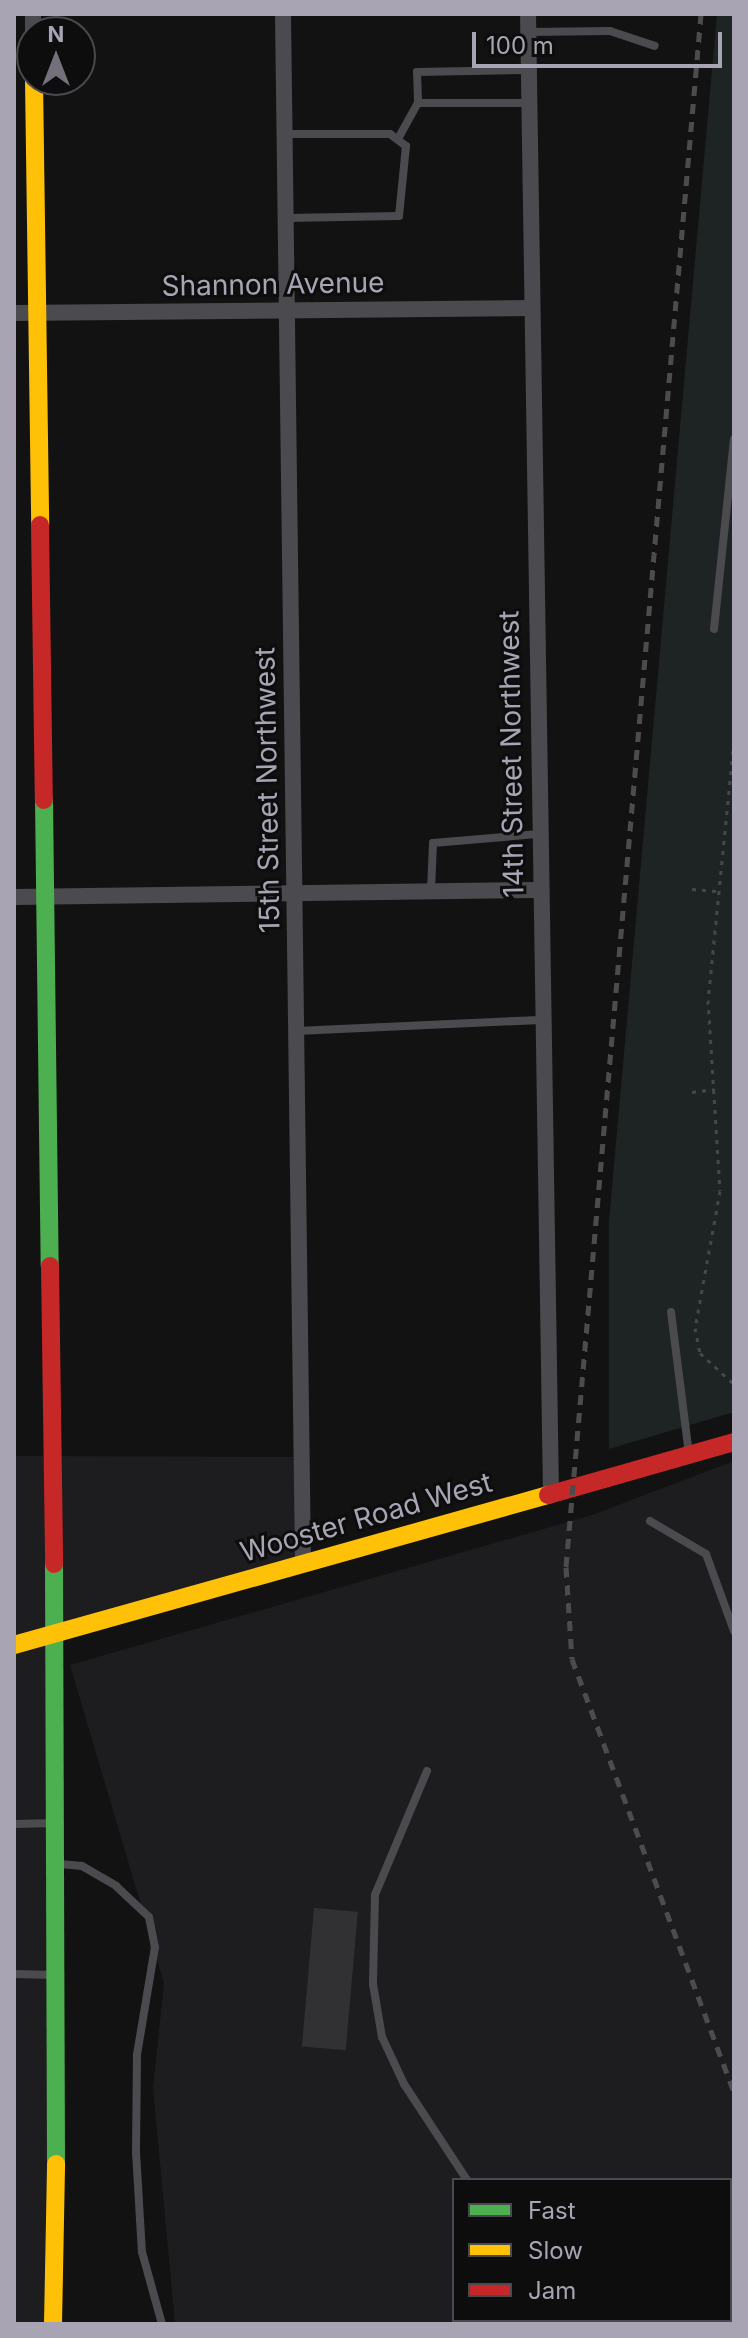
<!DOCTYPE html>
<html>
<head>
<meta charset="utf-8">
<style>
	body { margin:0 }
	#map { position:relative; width:748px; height:2338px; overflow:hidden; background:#121212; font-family:Inter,sans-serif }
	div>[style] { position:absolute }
	.built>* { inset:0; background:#1d1c1e }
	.green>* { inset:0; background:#1e2423 }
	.building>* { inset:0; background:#313133; transform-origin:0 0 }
	.path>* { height:3px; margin-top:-1.5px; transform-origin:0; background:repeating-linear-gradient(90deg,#47464a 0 4px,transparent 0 10px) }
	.lane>* { height:8px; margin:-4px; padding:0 4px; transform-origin:4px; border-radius:4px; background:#4b4a4e }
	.street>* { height:16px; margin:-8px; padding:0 8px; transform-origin:8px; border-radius:8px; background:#4b4a4e }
	.fast>* { height:18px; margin:-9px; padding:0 9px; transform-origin:9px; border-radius:9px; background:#4caf50 }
	.slow>* { height:18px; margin:-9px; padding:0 9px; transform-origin:9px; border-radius:9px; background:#ffc107 }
	.jam>* { height:18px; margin:-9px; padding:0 9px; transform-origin:9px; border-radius:9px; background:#c62828 }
	.rail>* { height:5px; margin-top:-2.5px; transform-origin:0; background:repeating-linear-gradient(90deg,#4c4c4f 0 10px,transparent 0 18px) }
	span { translate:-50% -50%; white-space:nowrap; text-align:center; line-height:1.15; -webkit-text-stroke:6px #0d0d0e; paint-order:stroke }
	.street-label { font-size:28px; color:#a9a4b3 }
	.frame { position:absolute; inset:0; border:16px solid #a9a4b3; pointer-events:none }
	.legend { position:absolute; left:452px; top:2178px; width:280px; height:144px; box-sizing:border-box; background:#0d0d0e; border:2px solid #4b4950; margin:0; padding:10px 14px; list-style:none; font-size:24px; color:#a9a4b3 }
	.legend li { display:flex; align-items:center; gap:16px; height:40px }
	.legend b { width:40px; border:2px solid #4b4950 }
	.north { position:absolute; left:16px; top:16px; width:80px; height:80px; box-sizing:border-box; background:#0d0d0e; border:2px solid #4b4950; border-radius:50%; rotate:0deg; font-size:22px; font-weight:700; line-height:32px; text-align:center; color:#a9a4b3 }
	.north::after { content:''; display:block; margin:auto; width:28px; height:36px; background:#74717b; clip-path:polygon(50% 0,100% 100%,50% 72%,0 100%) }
	.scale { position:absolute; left:472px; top:32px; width:250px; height:36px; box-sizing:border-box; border:4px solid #a9a4b3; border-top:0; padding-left:10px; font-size:24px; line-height:28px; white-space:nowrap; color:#a9a4b3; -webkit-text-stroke:6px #0d0d0e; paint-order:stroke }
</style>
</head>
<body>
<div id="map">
	<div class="built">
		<div style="clip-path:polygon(14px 1456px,301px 1457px,303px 1564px,55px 1636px,54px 2324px,14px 2324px)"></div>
		<div style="clip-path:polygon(evenodd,734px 1461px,734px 2324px,175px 2324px,153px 2088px,164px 1983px,70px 1665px,592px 1515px,734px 1461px,454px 2180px,730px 2180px,730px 2320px,454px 2320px,454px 2180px)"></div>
	</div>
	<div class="green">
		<div style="clip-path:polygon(717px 14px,734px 14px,734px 1412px,609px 1449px,609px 1221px)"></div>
	</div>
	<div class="building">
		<div style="left:314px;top:1908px;width:44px;height:139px;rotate:5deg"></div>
	</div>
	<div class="path">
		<div style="left:734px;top:741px;width:260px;rotate:95.7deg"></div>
		<div style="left:708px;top:1000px;width:191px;rotate:86.4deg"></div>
		<div style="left:720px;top:1191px;width:139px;rotate:100.3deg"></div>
		<div style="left:695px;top:1328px;width:25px;rotate:79deg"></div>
		<div style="left:700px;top:1353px;width:46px;rotate:42.4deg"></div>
		<div style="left:692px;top:889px;width:24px;rotate:5deg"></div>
		<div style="left:692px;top:1092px;width:23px;rotate:-7deg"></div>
	</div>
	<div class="lane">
		<div style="left:529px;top:32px;width:81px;rotate:-0.7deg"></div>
		<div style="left:610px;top:31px;width:47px;rotate:18.4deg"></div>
		<div style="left:529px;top:70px;width:112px;rotate:179deg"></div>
		<div style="left:417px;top:72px;width:31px;rotate:88deg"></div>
		<div style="left:418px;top:103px;width:111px"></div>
		<div style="left:285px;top:134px;width:105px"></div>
		<div style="left:390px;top:134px;width:20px;rotate:37deg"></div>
		<div style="left:406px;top:146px;width:70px;rotate:95.7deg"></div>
		<div style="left:399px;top:216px;width:113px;rotate:179deg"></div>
		<div style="left:399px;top:137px;width:39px;rotate:-61deg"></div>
		<div style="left:714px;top:629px;width:191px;rotate:-84deg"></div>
		<div style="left:431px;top:891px;width:48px;rotate:-87.6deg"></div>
		<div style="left:433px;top:843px;width:104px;rotate:-4.9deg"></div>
		<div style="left:296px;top:1031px;width:245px;rotate:-2.6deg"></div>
		<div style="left:671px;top:1312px;width:143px;rotate:82.8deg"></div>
		<div style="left:650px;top:1521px;width:65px;rotate:30.5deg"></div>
		<div style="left:706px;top:1554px;width:82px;rotate:70deg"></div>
		<div style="left:427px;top:1771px;width:134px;rotate:112.8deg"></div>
		<div style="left:375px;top:1895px;width:89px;rotate:91.3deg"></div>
		<div style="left:373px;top:1984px;width:54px;rotate:80.4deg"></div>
		<div style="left:382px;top:2037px;width:52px;rotate:64.9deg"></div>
		<div style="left:404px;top:2084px;width:115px;rotate:56.7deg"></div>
		<div style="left:14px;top:1824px;width:43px;rotate:-1.3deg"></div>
		<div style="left:60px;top:1864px;width:22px;rotate:5deg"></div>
		<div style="left:82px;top:1866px;width:39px;rotate:30deg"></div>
		<div style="left:116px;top:1886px;width:45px;rotate:43.2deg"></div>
		<div style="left:149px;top:1917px;width:31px;rotate:79deg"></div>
		<div style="left:155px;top:1947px;width:109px;rotate:99.5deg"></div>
		<div style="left:137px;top:2055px;width:97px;rotate:90.6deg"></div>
		<div style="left:136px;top:2152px;width:100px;rotate:86.6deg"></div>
		<div style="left:142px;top:2252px;width:75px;rotate:74.5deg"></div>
		<div style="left:14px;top:1974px;width:43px;rotate:1.3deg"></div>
		<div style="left:459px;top:2324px;width:4px;rotate:-76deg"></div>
	</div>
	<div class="street">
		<div style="left:33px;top:14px;width:18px;rotate:90deg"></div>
		<div style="left:283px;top:14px;width:1550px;rotate:89.26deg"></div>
		<div style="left:528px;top:14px;width:1479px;rotate:89.11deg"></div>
		<div style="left:14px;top:313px;width:518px;rotate:-0.55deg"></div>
		<div style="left:14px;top:897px;width:524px;rotate:-0.77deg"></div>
	</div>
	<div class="fast">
		<div style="left:44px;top:800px;width:466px;rotate:89.3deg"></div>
		<div style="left:54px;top:1564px;width:600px;rotate:89.81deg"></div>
	</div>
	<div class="slow">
		<div style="left:34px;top:80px;width:445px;rotate:89.2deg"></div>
		<div style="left:14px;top:1645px;width:555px;rotate:-15.69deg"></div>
		<div style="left:53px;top:2324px;width:160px;rotate:-88.9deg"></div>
	</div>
	<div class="jam">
		<div style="left:40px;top:525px;width:275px;rotate:89.2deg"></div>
		<div style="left:50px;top:1266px;width:298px;rotate:89.2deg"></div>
		<div style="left:548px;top:1495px;width:193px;rotate:-15.9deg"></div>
	</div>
	<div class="rail">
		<div style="left:701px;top:14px;width:1559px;rotate:94.97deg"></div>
		<div style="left:566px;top:1567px;width:92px;rotate:86.3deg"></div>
		<div style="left:572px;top:1659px;width:463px;rotate:69.5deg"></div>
	</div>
	<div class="street-label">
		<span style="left:273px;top:284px;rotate:-1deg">Shannon Avenue</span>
		<span style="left:511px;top:754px;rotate:-91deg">14th Street Northwest</span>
		<span style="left:267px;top:790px;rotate:-91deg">15th Street Northwest</span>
		<span style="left:366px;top:1517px;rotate:-16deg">Wooster Road West</span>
	</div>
	<div class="frame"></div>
	<ul class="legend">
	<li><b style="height:10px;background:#4caf50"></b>Fast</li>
	<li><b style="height:10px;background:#ffc107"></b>Slow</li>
	<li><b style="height:10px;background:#c62828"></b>Jam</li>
	</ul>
	<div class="north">N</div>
	<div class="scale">100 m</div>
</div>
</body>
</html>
